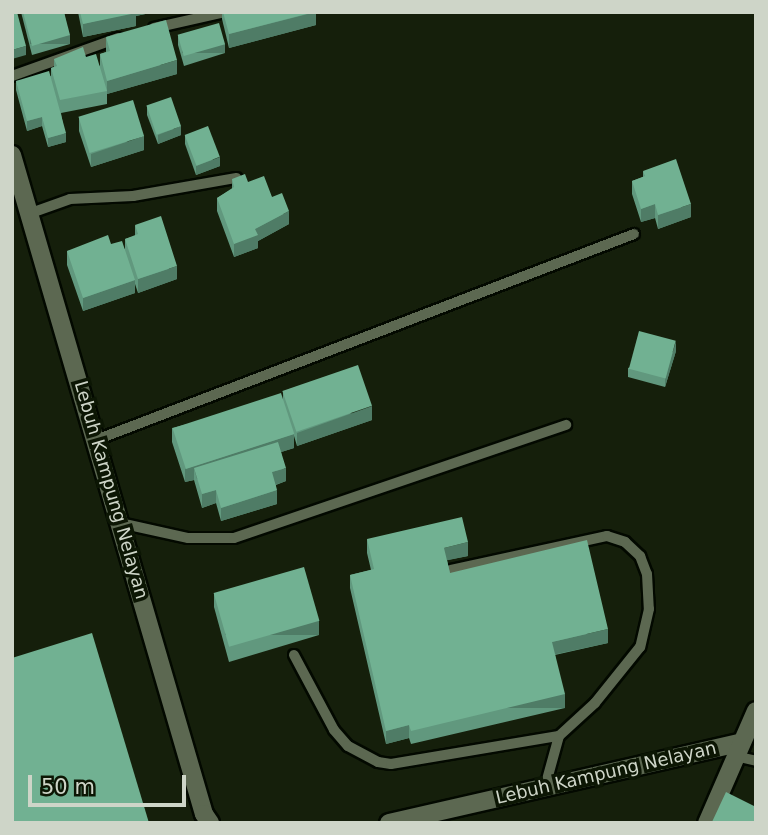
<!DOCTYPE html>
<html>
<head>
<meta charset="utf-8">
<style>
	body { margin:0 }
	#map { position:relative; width:768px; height:835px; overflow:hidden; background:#151f0b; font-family:"DejaVu Sans",sans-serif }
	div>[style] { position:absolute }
	.roads { filter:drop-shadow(2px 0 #030900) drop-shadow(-2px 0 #030900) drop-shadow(0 2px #030900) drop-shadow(0 -2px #030900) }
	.service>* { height:10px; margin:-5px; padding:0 5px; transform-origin:5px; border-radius:5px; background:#5c6851 }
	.minor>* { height:18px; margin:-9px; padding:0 9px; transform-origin:9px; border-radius:9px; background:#5c6851 }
	.wall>* { inset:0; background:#61987e }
	.shaded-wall>* { inset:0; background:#4f7c66; transform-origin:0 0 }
	.building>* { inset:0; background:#71b192; transform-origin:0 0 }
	span { translate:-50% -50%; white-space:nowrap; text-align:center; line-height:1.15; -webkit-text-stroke:7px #0c1604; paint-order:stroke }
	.street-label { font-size:18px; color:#ced5c8 }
	.frame { position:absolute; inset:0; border:14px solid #ced5c8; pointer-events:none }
	.scale { position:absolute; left:28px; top:775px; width:158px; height:32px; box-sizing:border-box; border:4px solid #ced5c8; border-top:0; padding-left:9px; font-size:21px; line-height:24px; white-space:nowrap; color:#ced5c8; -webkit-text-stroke:5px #0c1604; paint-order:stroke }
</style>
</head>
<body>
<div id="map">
	<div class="roads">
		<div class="service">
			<div style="left:154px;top:28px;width:69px;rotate:-12.6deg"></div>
			<div style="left:12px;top:76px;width:113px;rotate:-19.7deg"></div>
			<div style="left:31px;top:213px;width:41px;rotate:-19.7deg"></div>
			<div style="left:70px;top:199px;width:63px;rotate:-2.7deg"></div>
			<div style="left:133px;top:196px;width:105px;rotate:-9.9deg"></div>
			<div style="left:96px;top:440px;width:576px;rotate:-20.95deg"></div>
			<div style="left:120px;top:523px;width:70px;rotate:12.4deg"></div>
			<div style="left:188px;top:538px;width:46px"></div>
			<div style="left:234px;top:538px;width:351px;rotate:-18.8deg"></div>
			<div style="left:451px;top:570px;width:160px;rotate:-12.3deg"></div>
			<div style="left:607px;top:536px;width:19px;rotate:18deg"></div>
			<div style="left:625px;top:542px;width:21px;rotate:43deg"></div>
			<div style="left:640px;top:556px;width:19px;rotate:69deg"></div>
			<div style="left:647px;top:574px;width:35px;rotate:87deg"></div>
			<div style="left:649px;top:609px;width:39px;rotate:103deg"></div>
			<div style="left:640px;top:647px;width:72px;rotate:128.8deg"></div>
			<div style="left:595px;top:703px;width:49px;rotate:137.5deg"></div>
			<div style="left:559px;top:736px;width:53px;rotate:105.4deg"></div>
			<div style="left:294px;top:655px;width:85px;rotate:61.9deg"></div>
			<div style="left:334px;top:730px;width:21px;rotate:49deg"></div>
			<div style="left:348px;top:746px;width:34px;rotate:28deg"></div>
			<div style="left:378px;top:762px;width:13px;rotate:9deg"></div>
			<div style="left:391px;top:764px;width:170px;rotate:-9.5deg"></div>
			<div style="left:735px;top:756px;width:22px;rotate:13deg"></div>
		</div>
		<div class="minor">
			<div style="left:12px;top:155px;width:686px;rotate:73.76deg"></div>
			<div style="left:204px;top:814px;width:11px;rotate:56deg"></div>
			<div style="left:389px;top:823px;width:362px;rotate:-12.9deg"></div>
			<div style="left:707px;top:823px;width:122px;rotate:-66.4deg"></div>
		</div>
	</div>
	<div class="wall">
		<div style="clip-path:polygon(21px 12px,64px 12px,70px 44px,32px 55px)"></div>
		<div style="clip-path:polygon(78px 12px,150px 12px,150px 13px,136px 16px,136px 26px,83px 37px)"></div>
		<div style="clip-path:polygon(222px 12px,316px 12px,316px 25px,229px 48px,222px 19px)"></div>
		<div style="clip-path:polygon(178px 36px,225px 53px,184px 66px,178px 45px)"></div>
		<div style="clip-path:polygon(106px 37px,177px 74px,107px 94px,107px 104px,61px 113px,66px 142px,48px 147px,42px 126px,27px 131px,16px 90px,16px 81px,51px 76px,51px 68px,54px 67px,54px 59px,86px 57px,100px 66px,100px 54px,106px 52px)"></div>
		<div style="clip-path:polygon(147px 106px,181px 135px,158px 144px,147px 115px)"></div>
		<div style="clip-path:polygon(79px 117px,144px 150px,91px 167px,79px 131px)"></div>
		<div style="clip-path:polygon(185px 135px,220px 166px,196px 175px,185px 144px)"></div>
		<div style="clip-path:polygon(643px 171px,691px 217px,658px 229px,655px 218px,641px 222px,632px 194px,632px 181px,643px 177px)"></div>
		<div style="clip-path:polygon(232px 179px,248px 182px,272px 197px,289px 224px,258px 241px,258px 248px,234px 257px,217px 211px,217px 198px,232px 189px)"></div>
		<div style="clip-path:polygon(135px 225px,177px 279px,138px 293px,135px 284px,135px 293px,83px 311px,67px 265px,67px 251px,111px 244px,125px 249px,125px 239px,135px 236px)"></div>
		<div style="clip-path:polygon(676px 351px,665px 387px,628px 377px,628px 368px)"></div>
		<div style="clip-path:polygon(283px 392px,372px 420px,297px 446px,294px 436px,294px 448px,281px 452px,286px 481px,276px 485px,277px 504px,221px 521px,216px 503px,202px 508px,194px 480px,185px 482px,172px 442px,172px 428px,283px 400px)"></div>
		<div style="clip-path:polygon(367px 539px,468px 556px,447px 560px,450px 573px,608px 643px,555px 655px,565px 708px,411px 744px,409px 738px,386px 744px,350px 588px,350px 575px,371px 570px,367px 553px)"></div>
		<div style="clip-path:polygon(214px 594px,319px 635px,229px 662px,214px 607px)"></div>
	</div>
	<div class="shaded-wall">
		<div style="clip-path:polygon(134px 12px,150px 12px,150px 13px,136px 16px,136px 26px,83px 37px,83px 24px)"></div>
		<div style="clip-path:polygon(316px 12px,316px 25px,229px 48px,229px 34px)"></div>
		<div style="left:70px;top:35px;width:9px;height:40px;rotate:90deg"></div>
		<div style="left:225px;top:44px;width:9px;height:43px;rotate:90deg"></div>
		<div style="clip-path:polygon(26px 46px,26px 55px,12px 59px,12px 50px)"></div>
		<div style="clip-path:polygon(177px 60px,177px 74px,107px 94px,107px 81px)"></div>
		<div style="clip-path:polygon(42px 117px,42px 126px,27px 131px,27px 121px)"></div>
		<div style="clip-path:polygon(181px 126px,181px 135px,158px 144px,158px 135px)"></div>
		<div style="clip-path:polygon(66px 133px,66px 142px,48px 147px,48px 138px)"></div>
		<div style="clip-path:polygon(144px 136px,144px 150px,91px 167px,91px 154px)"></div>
		<div style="clip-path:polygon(220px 157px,220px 166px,196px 175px,196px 166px)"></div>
		<div style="clip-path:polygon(655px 204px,655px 218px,641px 222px,641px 209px)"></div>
		<div style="clip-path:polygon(691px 204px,691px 217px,658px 229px,658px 215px)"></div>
		<div style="clip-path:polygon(289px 211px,289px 224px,258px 241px,258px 248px,234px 257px,234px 244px,255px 229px)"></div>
		<div style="clip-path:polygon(177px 266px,177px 279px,138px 293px,138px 279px)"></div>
		<div style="clip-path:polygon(135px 280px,135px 293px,83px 311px,83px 298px)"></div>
		<div style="clip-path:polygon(676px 341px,676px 351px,665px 387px,665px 378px)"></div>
		<div style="clip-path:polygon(372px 406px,372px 420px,297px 446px,297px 433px)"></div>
		<div style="clip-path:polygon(294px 434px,294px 448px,197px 479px,194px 468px,194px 480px,185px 482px,185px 469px)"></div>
		<div style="clip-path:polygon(286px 468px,286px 481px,272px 486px,272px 472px)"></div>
		<div style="clip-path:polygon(216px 490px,216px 503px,202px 508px,202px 494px)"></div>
		<div style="clip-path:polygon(277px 490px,277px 504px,221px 521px,221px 508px)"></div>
		<div style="clip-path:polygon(468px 542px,468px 556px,444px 561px,444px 548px)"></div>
		<div style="left:319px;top:621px;width:14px;height:94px;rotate:90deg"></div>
		<div style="clip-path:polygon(608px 629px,608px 643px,552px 655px,552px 642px)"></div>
		<div style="left:565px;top:694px;width:14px;height:158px;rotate:90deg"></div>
		<div style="clip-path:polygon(409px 725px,409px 738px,386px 744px,386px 731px)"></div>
	</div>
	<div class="building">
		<div style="clip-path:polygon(12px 12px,17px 12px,26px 46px,12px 50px)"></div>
		<div style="clip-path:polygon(23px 12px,64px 12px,70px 35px,32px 46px)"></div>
		<div style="clip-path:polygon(80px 12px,136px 12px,136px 13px,83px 24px)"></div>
		<div style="clip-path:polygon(223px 12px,314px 12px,229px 34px)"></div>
		<div style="clip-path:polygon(166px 20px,177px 60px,107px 81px,100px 54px,110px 51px,106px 37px)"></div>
		<div style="left:219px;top:23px;width:22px;height:43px;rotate:74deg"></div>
		<div style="clip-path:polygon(83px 47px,86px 57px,96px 54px,107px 91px,60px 100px,51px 68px,57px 66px,54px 59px)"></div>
		<div style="clip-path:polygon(49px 71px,66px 133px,48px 138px,42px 117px,27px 121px,16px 81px)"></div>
		<div style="left:171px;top:97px;width:31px;height:26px;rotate:71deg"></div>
		<div style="left:133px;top:100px;width:38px;height:57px;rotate:73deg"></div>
		<div style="left:208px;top:126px;width:33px;height:25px;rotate:69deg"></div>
		<div style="clip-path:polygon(676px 159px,691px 204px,658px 215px,655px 204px,641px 209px,632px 181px,645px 176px,643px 171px)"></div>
		<div style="clip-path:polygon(245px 174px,248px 182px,264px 176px,272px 197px,282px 193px,289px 211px,255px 229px,258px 235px,234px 244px,217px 198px,234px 187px,232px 179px)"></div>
		<div style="clip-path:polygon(161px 216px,177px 266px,138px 279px,125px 239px,138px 234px,135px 225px)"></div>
		<div style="clip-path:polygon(108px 235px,111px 244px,122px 241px,135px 280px,83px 298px,67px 251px)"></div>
		<div style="left:639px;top:331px;width:38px;height:39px;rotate:15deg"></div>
		<div style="left:358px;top:365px;width:43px;height:80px;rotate:71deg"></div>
		<div style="left:281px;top:393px;width:43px;height:114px;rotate:72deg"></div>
		<div style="clip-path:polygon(278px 442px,286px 468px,272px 472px,277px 490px,221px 508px,216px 490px,202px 494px,194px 468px)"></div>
		<div style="clip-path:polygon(462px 517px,468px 542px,444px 548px,450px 573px,587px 540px,608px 629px,552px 642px,565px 694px,411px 731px,409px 725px,386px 731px,350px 575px,374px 569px,367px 539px)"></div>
		<div style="left:304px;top:567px;width:56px;height:94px;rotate:74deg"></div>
		<div style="clip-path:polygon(92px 633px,149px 823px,12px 823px,12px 658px)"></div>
		<div style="clip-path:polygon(726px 792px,756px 807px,756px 823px,715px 823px,712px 822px)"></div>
	</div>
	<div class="street-label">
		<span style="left:111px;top:490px;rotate:74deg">Lebuh Kampung Nelayan</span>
		<span style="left:606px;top:773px;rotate:-13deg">Lebuh Kampung Nelayan</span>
	</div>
	<div class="frame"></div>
	<div class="scale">50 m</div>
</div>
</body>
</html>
